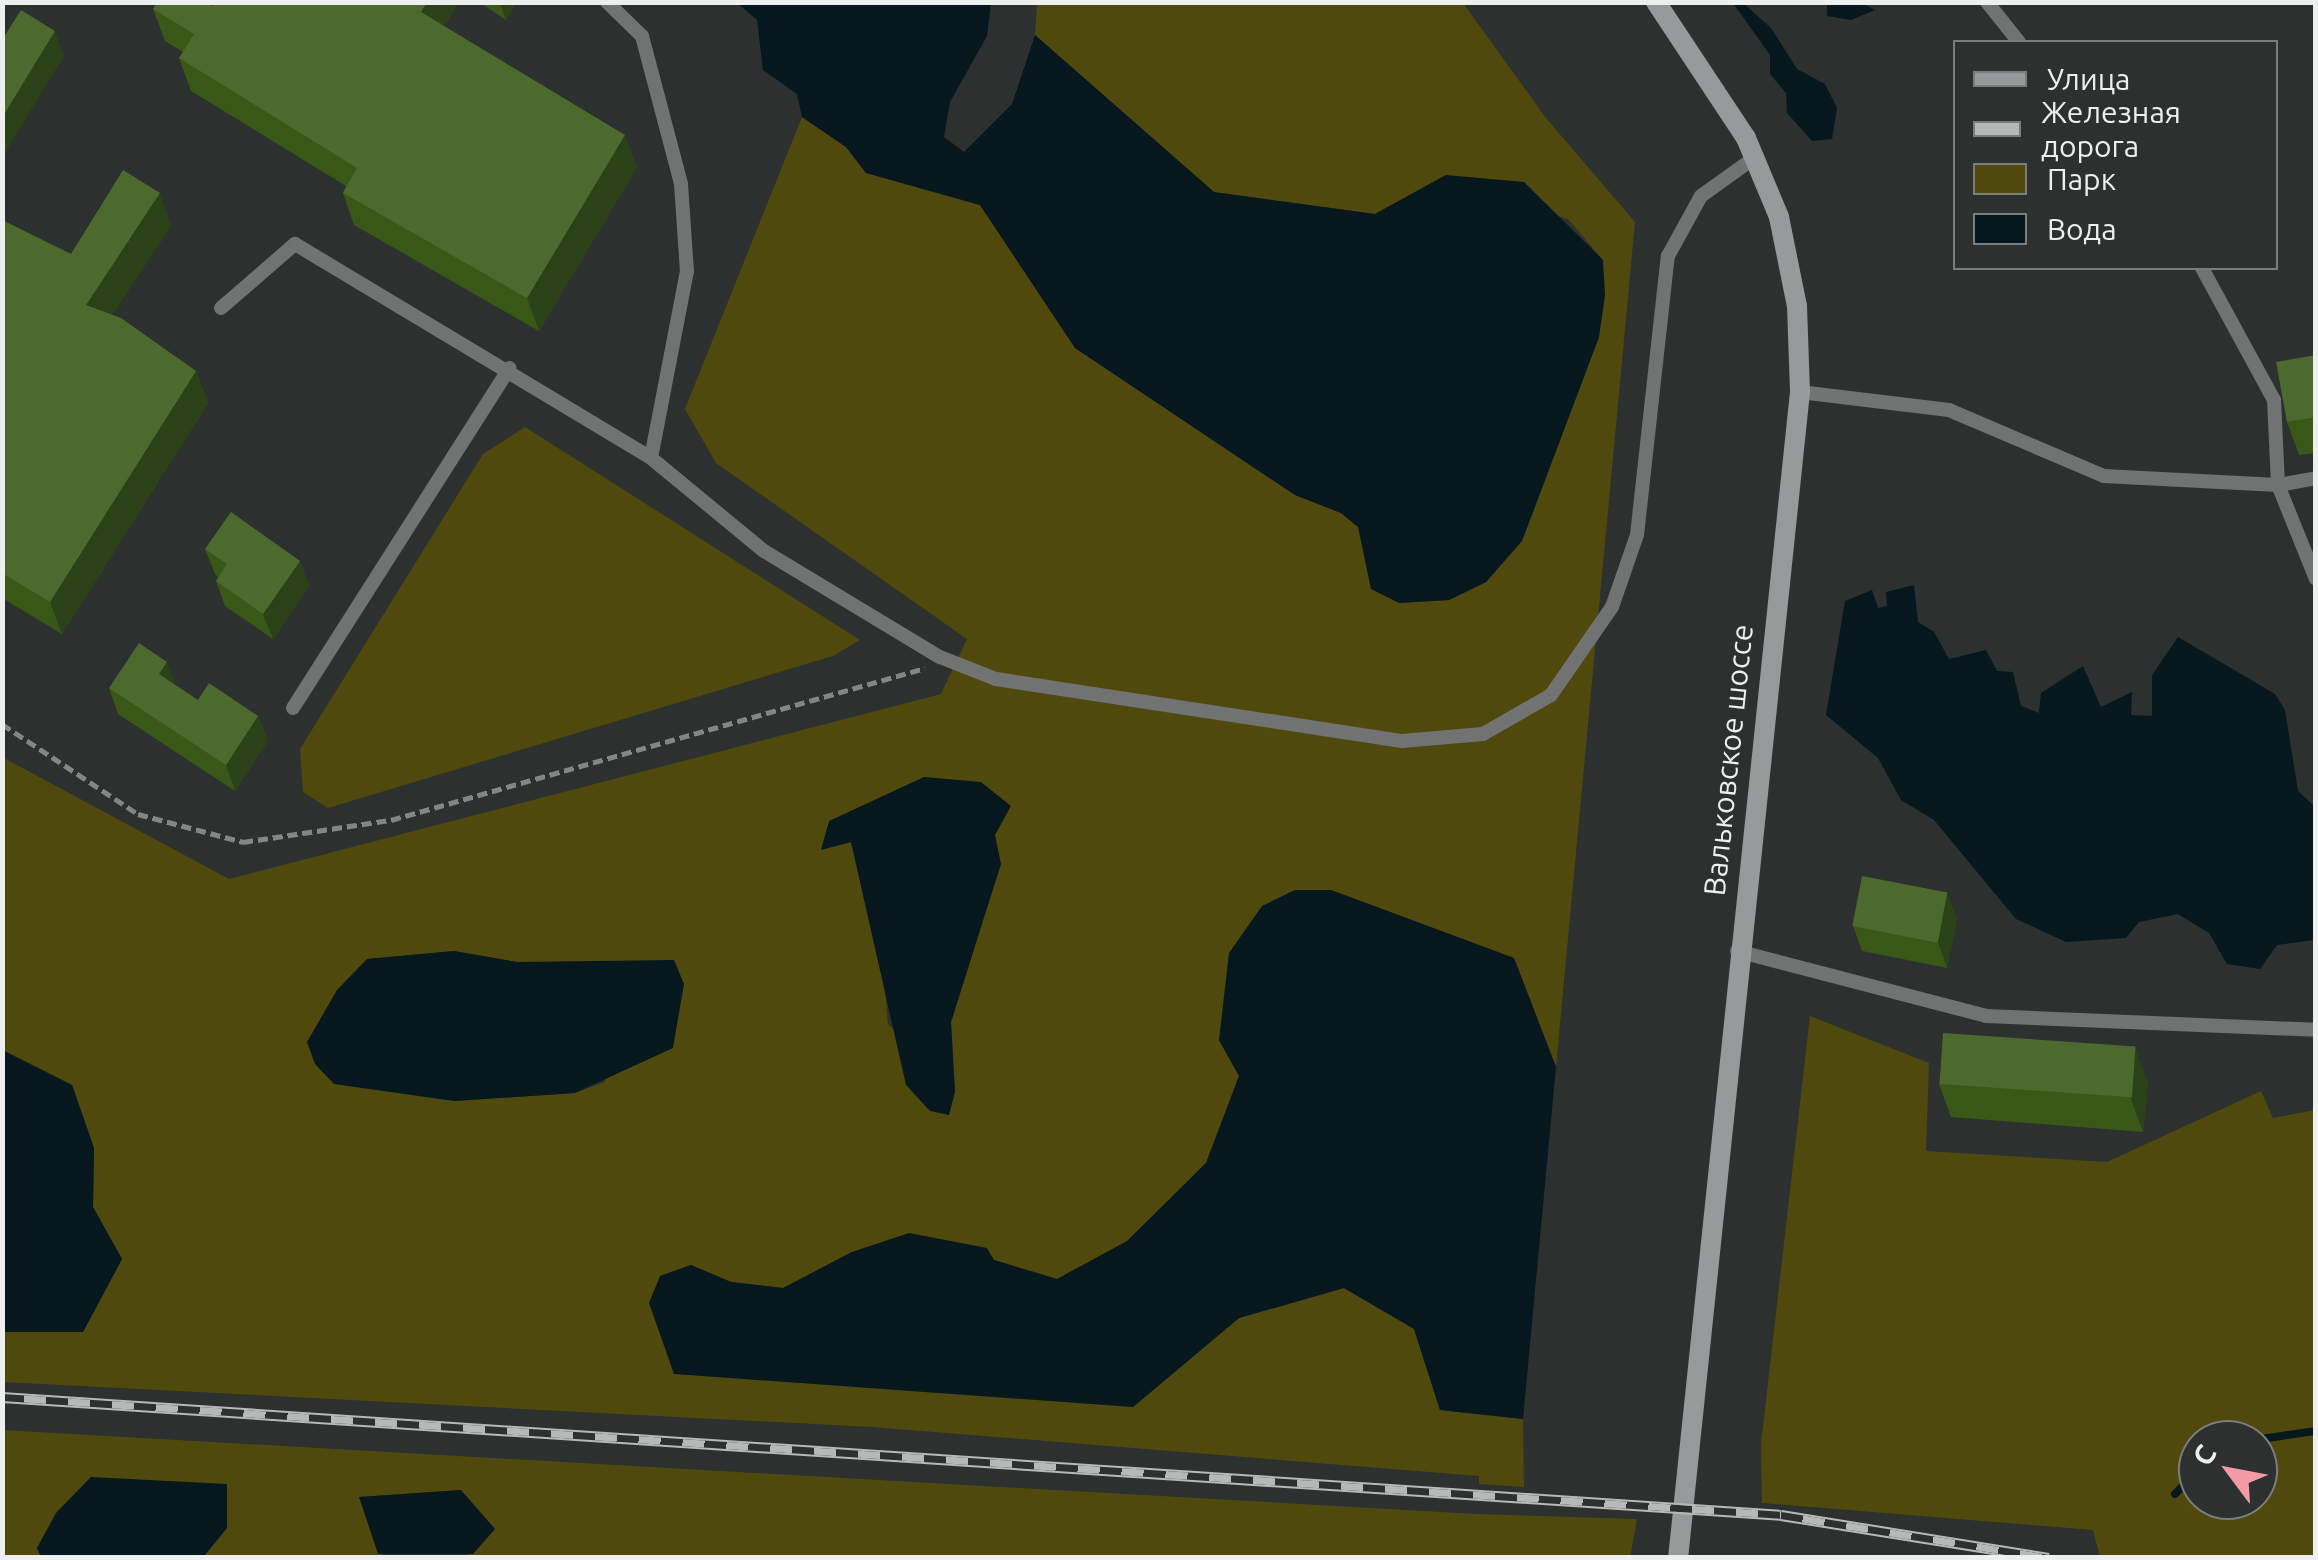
<!DOCTYPE html>
<html>
<head>
<meta charset="utf-8">
<style>
	body { margin:0 }
	#map { position:relative; width:2318px; height:1560px; overflow:hidden; background:#2c302e; font-family:Ubuntu,sans-serif }
	div>[style] { position:absolute }
	.green>* { inset:0; background:#4f490d }
	.water>* { inset:0; background:#06171d }
	.stream>* { height:8px; margin:-4px; padding:0 4px; transform-origin:4px; border-radius:4px; background:#06171d }
	.path>* { height:5px; margin-top:-2.5px; transform-origin:0; background:repeating-linear-gradient(90deg,#838685 0 10px,transparent 0 15px) }
	.lane>* { height:14px; margin:-7px; padding:0 7px; transform-origin:7px; border-radius:7px; background:#717373 }
	.secondary>* { height:20px; margin:-10px; padding:0 10px; transform-origin:10px; border-radius:10px; background:#969a9a }
	.rail>* { height:11px; margin-top:-5.5px; transform-origin:0; background:repeating-linear-gradient(90deg,#2c302e 0 22px,#b7b9b8 0 44px); box-sizing:border-box; border-block:2px solid #b7b9b8 }
	.wall>* { inset:0; background:#395817 }
	.shaded-wall>* { inset:0; background:#2b4117 }
	.building>* { inset:0; background:#4c692e; transform-origin:0 0 }
	span { translate:-50% -50%; white-space:nowrap; text-align:center; line-height:1.15; -webkit-text-stroke:8px #2c302e; paint-order:stroke }
	.street-label { font-size:30px; color:#eef0ef }
	.frame { position:absolute; inset:0; border:5px solid #eef0ef; pointer-events:none }
	.legend { position:absolute; left:1953px; top:40px; width:325px; height:230px; box-sizing:border-box; background:#2c302e; border:2px solid #7a7d7b; margin:0; padding:12px 18px; list-style:none; font-size:30px; color:#eef0ef }
	.legend li { display:flex; align-items:center; gap:20px; height:50px }
	.legend b { width:50px; border:2px solid #7a7d7b }
	.north { position:absolute; left:2178px; top:1420px; width:100px; height:100px; box-sizing:border-box; background:#2c302e; border:2px solid #7a7d7b; border-radius:50%; rotate:302deg; font-size:28px; font-weight:700; line-height:40px; text-align:center; color:#eef0ef }
	.north::after { content:''; display:block; margin:auto; width:35px; height:45px; background:#f49aa6; clip-path:polygon(50% 0,100% 100%,50% 72%,0 100%) }
</style>
</head>
<body>
<div id="map">
	<div class="green">
		<div style="clip-path:polygon(evenodd,1037px 3px,1463px 3px,1546px 118px,1635px 222px,1556px 1067px,1514px 958px,1331px 890px,1219px 1040px,1239px 1076px,1206px 1163px,1127px 1242px,1057px 1279px,994px 1260px,852px 1252px,783px 1288px,731px 1282px,691px 1265px,660px 1276px,1133px 1407px,1239px 1318px,1344px 1288px,1414px 1329px,1440px 1410px,1523px 1419px,1524px 1487px,1479px 1484px,1479px 1476px,872px 1427px,3px 1382px,3px 1332px,83px 1332px,122px 1259px,93px 1207px,94px 1148px,72px 1085px,3px 1050px,2px 757px,229px 879px,941px 694px,967px 639px,716px 463px,685px 409px,802px 117px,846px 147px,866px 173px,980px 205px,1075px 348px,1295px 495px,1341px 513px,1358px 527px,1399px 603px,1449px 600px,1486px 582px,1522px 541px,1599px 337px,1603px 260px,1569px 220px,1446px 175px,1375px 214px,1214px 192px,1035px 35px,1037px 3px,981px 782px,1000px 864px,951px 1022px,955px 1092px,888px 1024px,882px 957px,851px 842px,821px 849px,981px 782px,1037px 3px,454px 951px,517px 962px,615px 962px,605px 1082px,574px 1093px,454px 1101px,367px 959px,454px 951px)"></div>
		<div style="clip-path:polygon(525px 427px,860px 640px,833px 656px,328px 808px,303px 792px,300px 749px,483px 454px)"></div>
		<div style="clip-path:polygon(evenodd,1810px 1016px,1929px 1063px,1926px 1151px,2107px 1162px,2261px 1091px,2273px 1118px,2315px 1110px,2315px 1557px,2100px 1557px,2093px 1530px,1762px 1503px,1761px 1444px,1810px 1016px,2198px 1440px,2258px 1440px,2258px 1500px,2198px 1500px,2198px 1440px)"></div>
		<div style="clip-path:polygon(2px 1430px,1476px 1514px,1637px 1519px,1630px 1558px,463px 1558px,495px 1529px,460px 1490px,360px 1497px,384px 1557px,203px 1558px,227px 1528px,37px 1548px,41px 1557px,3px 1557px)"></div>
	</div>
	<div class="water">
		<div style="clip-path:polygon(737px 3px,991px 3px,987px 36px,950px 102px,944px 137px,964px 152px,1012px 104px,1035px 35px,1214px 192px,1375px 214px,1446px 175px,1524px 182px,1603px 260px,1605px 295px,1599px 337px,1522px 541px,1486px 582px,1449px 600px,1399px 603px,1371px 589px,1358px 527px,1341px 513px,1295px 495px,1075px 348px,980px 205px,866px 173px,846px 147px,802px 117px,797px 94px,763px 70px,757px 20px)"></div>
		<div style="clip-path:polygon(1733px 3px,1743px 3px,1771px 28px,1797px 69px,1825px 84px,1837px 108px,1832px 139px,1812px 141px,1787px 113px,1786px 93px,1770px 74px,1770px 55px)"></div>
		<div style="clip-path:polygon(1827px 3px,1862px 3px,1875px 10px,1851px 20px,1827px 16px)"></div>
		<div style="clip-path:polygon(1914px 585px,1918px 622px,1934px 632px,1949px 659px,1986px 650px,1997px 671px,2013px 672px,2021px 706px,2039px 713px,2041px 693px,2083px 666px,2101px 707px,2132px 692px,2131px 715px,2152px 716px,2152px 675px,2178px 637px,2275px 694px,2285px 710px,2298px 791px,2315px 807px,2314px 940px,2277px 945px,2260px 969px,2227px 964px,2209px 933px,2178px 914px,2139px 922px,2126px 938px,2066px 942px,2016px 919px,1934px 820px,1901px 800px,1878px 758px,1826px 715px,1845px 601px,1872px 590px,1878px 608px,1887px 606px,1886px 592px)"></div>
		<div style="clip-path:polygon(924px 777px,981px 782px,1011px 806px,995px 835px,1001px 864px,951px 1022px,955px 1092px,949px 1115px,930px 1111px,906px 1085px,851px 842px,821px 850px,829px 821px)"></div>
		<div style="clip-path:polygon(1295px 890px,1331px 890px,1514px 958px,1556px 1067px,1523px 1419px,1440px 1410px,1414px 1329px,1344px 1288px,1239px 1318px,1133px 1407px,674px 1374px,649px 1303px,660px 1276px,691px 1265px,731px 1282px,783px 1288px,852px 1252px,909px 1233px,987px 1248px,994px 1260px,1057px 1279px,1127px 1241px,1206px 1163px,1239px 1076px,1219px 1040px,1229px 953px,1262px 906px)"></div>
		<div style="clip-path:polygon(454px 951px,517px 962px,674px 960px,684px 984px,673px 1048px,575px 1093px,454px 1101px,334px 1084px,315px 1064px,307px 1042px,337px 990px,367px 959px)"></div>
		<div style="clip-path:polygon(2px 1050px,72px 1085px,94px 1148px,93px 1207px,122px 1259px,83px 1332px,3px 1332px)"></div>
		<div style="clip-path:polygon(91px 1477px,227px 1484px,227px 1528px,203px 1557px,41px 1557px,37px 1548px,56px 1513px)"></div>
		<div style="clip-path:polygon(461px 1490px,495px 1529px,473px 1554px,378px 1554px,359px 1497px)"></div>
	</div>
	<div class="stream">
		<div style="left:2254px;top:1440px;width:63px;rotate:-8.3deg"></div>
		<div style="left:2175px;top:1494px;width:33px;rotate:-45deg"></div>
	</div>
	<div class="path">
		<div style="left:2px;top:724px;width:163px;rotate:33.5deg"></div>
		<div style="left:138px;top:814px;width:109px;rotate:14.9deg"></div>
		<div style="left:243px;top:842px;width:150px;rotate:-8.5deg"></div>
		<div style="left:391px;top:820px;width:555px;rotate:-15.89deg"></div>
	</div>
	<div class="lane">
		<div style="left:607px;top:2px;width:49px;rotate:44.2deg"></div>
		<div style="left:642px;top:36px;width:153px;rotate:75.2deg"></div>
		<div style="left:681px;top:184px;width:87px;rotate:86.1deg"></div>
		<div style="left:687px;top:271px;width:190px;rotate:100.9deg"></div>
		<div style="left:1987px;top:2px;width:51px;rotate:51.3deg"></div>
		<div style="left:2202px;top:268px;width:150px;rotate:61.4deg"></div>
		<div style="left:2274px;top:400px;width:85px;rotate:87.3deg"></div>
		<div style="left:2278px;top:485px;width:39px;rotate:-10deg"></div>
		<div style="left:221px;top:308px;width:98px;rotate:-40.9deg"></div>
		<div style="left:295px;top:244px;width:415px;rotate:31deg"></div>
		<div style="left:651px;top:458px;width:146px;rotate:39.5deg"></div>
		<div style="left:764px;top:551px;width:205px;rotate:31.1deg"></div>
		<div style="left:940px;top:657px;width:60px;rotate:21.4deg"></div>
		<div style="left:996px;top:679px;width:411px;rotate:8.7deg"></div>
		<div style="left:1402px;top:741px;width:81px;rotate:-4.9deg"></div>
		<div style="left:1483px;top:734px;width:78px;rotate:-29.8deg"></div>
		<div style="left:1551px;top:695px;width:107px;rotate:-55.3deg"></div>
		<div style="left:1612px;top:607px;width:76px;rotate:-70.9deg"></div>
		<div style="left:1637px;top:535px;width:281px;rotate:-83.7deg"></div>
		<div style="left:1668px;top:256px;width:68px;rotate:-61.2deg"></div>
		<div style="left:1701px;top:196px;width:65px;rotate:-35.6deg"></div>
		<div style="left:1800px;top:392px;width:150px;rotate:6.9deg"></div>
		<div style="left:1949px;top:410px;width:168px;rotate:23.1deg"></div>
		<div style="left:2104px;top:476px;width:174px;rotate:3deg"></div>
		<div style="left:2278px;top:485px;width:101px;rotate:68deg"></div>
		<div style="left:293px;top:708px;width:403px;rotate:-57.5deg"></div>
		<div style="left:1737px;top:951px;width:257px;rotate:14.6deg"></div>
		<div style="left:1986px;top:1016px;width:330px;rotate:2.4deg"></div>
	</div>
	<div class="secondary">
		<div style="left:1656px;top:2px;width:163px;rotate:56.5deg"></div>
		<div style="left:1746px;top:138px;width:86px;rotate:67.3deg"></div>
		<div style="left:1779px;top:217px;width:91px;rotate:78.6deg"></div>
		<div style="left:1797px;top:306px;width:86px;rotate:88deg"></div>
		<div style="left:1800px;top:392px;width:1172px;rotate:95.97deg"></div>
	</div>
	<div class="rail">
		<div style="left:2px;top:1397px;width:1783px;rotate:3.79deg"></div>
		<div style="left:1781px;top:1515px;width:271px;rotate:9.1deg"></div>
	</div>
	<div class="wall">
		<div style="clip-path:polygon(215px 2px,459px 2px,444px 26px,637px 167px,539px 331px,354px 225px,343px 193px,346px 186px,191px 91px,179px 58px,183px 52px,165px 41px,153px 9px,213px 6px)"></div>
		<div style="clip-path:polygon(479px 2px,517px 2px,506px 20px)"></div>
		<div style="clip-path:polygon(2px 220px,71px 254px,171px 226px,112px 315px,196px 371px,208px 403px,62px 634px,2px 598px)"></div>
		<div style="clip-path:polygon(2316px 355px,2316px 453px,2299px 455px,2287px 422px)"></div>
		<div style="clip-path:polygon(205px 549px,300px 561px,309px 586px,273px 639px,225px 606px,216px 581px,218px 577px,215px 574px)"></div>
		<div style="clip-path:polygon(175px 685px,198px 700px,258px 716px,268px 741px,235px 791px,118px 714px,109px 688px)"></div>
		<div style="clip-path:polygon(1957px 918px,1947px 968px,1862px 951px,1853px 926px)"></div>
		<div style="clip-path:polygon(2148px 1081px,2143px 1132px,1951px 1117px,1939px 1084px)"></div>
	</div>
	<div class="shaded-wall">
		<div style="clip-path:polygon(427px 2px,459px 2px,433px 44px,421px 12px)"></div>
		<div style="clip-path:polygon(517px 2px,506px 20px,500px 3px)"></div>
		<div style="clip-path:polygon(55px 31px,64px 56px,2px 158px,2px 118px)"></div>
		<div style="clip-path:polygon(625px 135px,637px 167px,539px 331px,527px 298px)"></div>
		<div style="clip-path:polygon(160px 193px,171px 226px,98px 337px,86px 305px)"></div>
		<div style="clip-path:polygon(196px 371px,208px 403px,62px 634px,50px 602px)"></div>
		<div style="clip-path:polygon(300px 561px,309px 586px,273px 639px,263px 614px)"></div>
		<div style="clip-path:polygon(167px 662px,176px 687px,159px 674px)"></div>
		<div style="clip-path:polygon(258px 716px,268px 741px,235px 791px,226px 765px)"></div>
		<div style="clip-path:polygon(1947px 893px,1957px 918px,1947px 968px,1938px 942px)"></div>
		<div style="clip-path:polygon(2135px 1048px,2148px 1081px,2143px 1132px,2131px 1099px)"></div>
	</div>
	<div class="building">
		<div style="clip-path:polygon(157px 2px,206px 2px,213px 6px,215px 2px,427px 2px,421px 12px,625px 135px,527px 298px,343px 193px,357px 168px,179px 58px,194px 34px,153px 9px)"></div>
		<div style="clip-path:polygon(21px 10px,55px 31px,2px 118px,2px 40px)"></div>
		<div style="clip-path:polygon(123px 170px,160px 193px,86px 305px,121px 318px,196px 371px,50px 602px,2px 573px,2px 220px,71px 254px)"></div>
		<div style="clip-path:polygon(2316px 355px,2316px 417px,2287px 422px,2276px 362px)"></div>
		<div style="clip-path:polygon(231px 512px,300px 561px,263px 614px,216px 581px,227px 564px,205px 549px)"></div>
		<div style="clip-path:polygon(139px 643px,167px 662px,159px 674px,198px 700px,209px 683px,258px 716px,226px 765px,109px 688px)"></div>
		<div style="left:1862px;top:876px;width:87px;height:51px;rotate:11deg"></div>
		<div style="left:1943px;top:1033px;width:193px;height:51px;rotate:4deg"></div>
	</div>
	<div class="street-label">
		<span style="left:1728px;top:760px;rotate:-84deg">Вальковское шоссе</span>
	</div>
	<div class="frame"></div>
	<ul class="legend">
	<li><b style="height:12px;background:#969a9a"></b>Улица</li>
	<li><b style="height:12px;background:#b7b9b8"></b>Железная дорога</li>
	<li><b style="height:28px;background:#4f490d"></b>Парк</li>
	<li><b style="height:28px;background:#06171d"></b>Вода</li>
	</ul>
	<div class="north">С</div>
</div>
</body>
</html>
